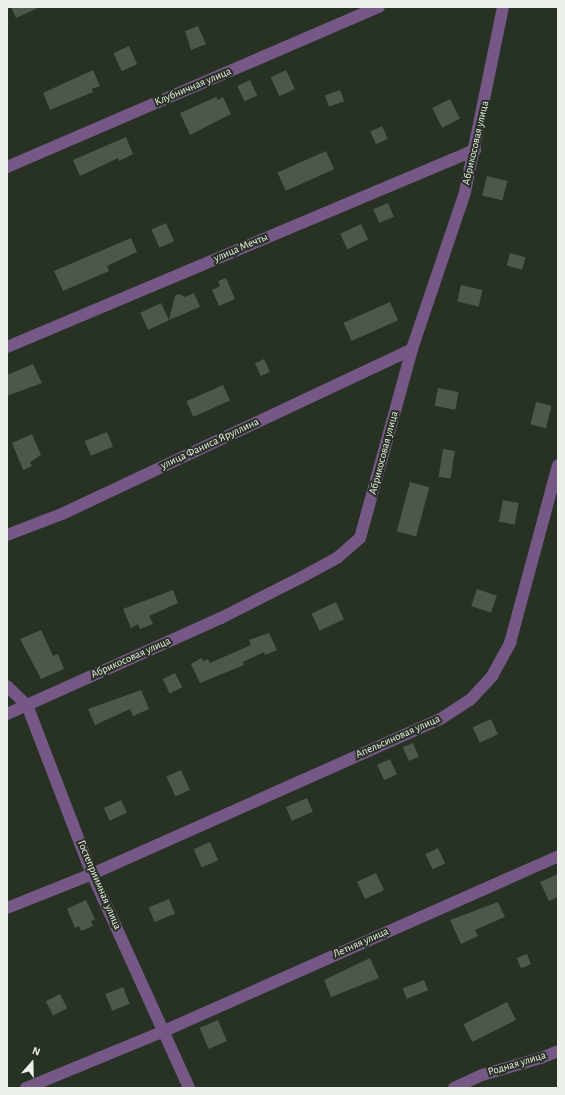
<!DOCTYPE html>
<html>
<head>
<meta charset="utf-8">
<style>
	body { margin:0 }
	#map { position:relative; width:565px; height:1095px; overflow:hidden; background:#273124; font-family:"Alegreya Sans",sans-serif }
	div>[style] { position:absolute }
	.building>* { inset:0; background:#4e584a; transform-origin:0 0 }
	.minor>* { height:12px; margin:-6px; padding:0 6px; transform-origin:6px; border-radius:6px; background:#755885 }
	span { translate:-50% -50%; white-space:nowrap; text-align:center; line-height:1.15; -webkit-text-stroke:4px #273124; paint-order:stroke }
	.street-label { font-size:11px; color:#ecf2ea }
	.frame { position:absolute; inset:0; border:8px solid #ecf2ea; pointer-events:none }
	.north { position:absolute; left:12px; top:1043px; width:40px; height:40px; -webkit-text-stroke:3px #273124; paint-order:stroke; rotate:20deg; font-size:11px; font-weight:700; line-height:16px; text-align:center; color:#ecf2ea }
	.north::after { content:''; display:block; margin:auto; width:14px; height:18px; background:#ecf2ea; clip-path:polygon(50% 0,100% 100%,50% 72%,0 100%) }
</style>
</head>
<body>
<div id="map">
	<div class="building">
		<div style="clip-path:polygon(11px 7px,40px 7px,16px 18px)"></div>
		<div style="clip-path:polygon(198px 26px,206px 44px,191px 50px,185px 31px)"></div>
		<div style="left:129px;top:46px;width:20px;height:17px;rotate:66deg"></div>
		<div style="clip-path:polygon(93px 70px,100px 86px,92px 89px,93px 92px,50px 110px,43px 93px)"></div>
		<div style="left:286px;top:70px;width:21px;height:17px;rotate:65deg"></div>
		<div style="left:250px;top:80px;width:17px;height:14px;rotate:65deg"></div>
		<div style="left:340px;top:90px;width:12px;height:16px;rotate:70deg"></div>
		<div style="clip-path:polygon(216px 97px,218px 100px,223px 97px,231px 114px,190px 135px,180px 113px)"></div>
		<div style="left:450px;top:99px;width:22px;height:20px;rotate:63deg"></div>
		<div style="left:382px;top:126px;width:14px;height:13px;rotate:65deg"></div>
		<div style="clip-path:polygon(126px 137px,133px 154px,119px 161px,118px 158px,80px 176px,73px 160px)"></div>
		<div style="left:326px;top:151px;width:20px;height:53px;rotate:66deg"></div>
		<div style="left:487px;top:176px;width:21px;height:20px;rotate:14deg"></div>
		<div style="left:388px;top:203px;width:15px;height:16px;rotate:67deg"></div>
		<div style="left:166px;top:223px;width:20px;height:16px;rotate:66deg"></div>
		<div style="left:361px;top:224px;width:17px;height:23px;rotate:65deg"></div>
		<div style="clip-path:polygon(131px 238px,137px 252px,107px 266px,109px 271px,63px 291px,54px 271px)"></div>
		<div style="left:510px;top:253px;width:16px;height:13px;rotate:15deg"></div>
		<div style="clip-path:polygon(226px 278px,235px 299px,219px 306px,212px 290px,220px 286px,218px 281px)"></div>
		<div style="left:461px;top:285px;width:22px;height:17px;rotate:13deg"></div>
		<div style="clip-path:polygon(194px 293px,200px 307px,169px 320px,175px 296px,179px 294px,185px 297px)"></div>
		<div style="left:390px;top:302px;width:20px;height:51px;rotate:66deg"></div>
		<div style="left:161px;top:303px;width:19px;height:23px;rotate:65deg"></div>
		<div style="left:264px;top:359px;width:14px;height:10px;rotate:65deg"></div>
		<div style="clip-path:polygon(33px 364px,42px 383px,7px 396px,7px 375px)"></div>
		<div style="left:223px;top:385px;width:17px;height:40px;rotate:66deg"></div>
		<div style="left:438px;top:388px;width:21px;height:18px;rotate:11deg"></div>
		<div style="left:536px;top:402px;width:16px;height:23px;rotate:14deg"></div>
		<div style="left:107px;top:432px;width:16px;height:24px;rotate:68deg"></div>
		<div style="clip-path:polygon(32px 434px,41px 455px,30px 462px,32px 466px,23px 470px,12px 443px)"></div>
		<div style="left:443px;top:449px;width:12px;height:28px;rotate:9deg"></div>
		<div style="left:410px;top:482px;width:20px;height:51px;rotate:15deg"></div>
		<div style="left:503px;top:500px;width:16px;height:22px;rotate:11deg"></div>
		<div style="left:477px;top:589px;width:21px;height:18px;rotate:19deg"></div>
		<div style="clip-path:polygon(173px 590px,178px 603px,149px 616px,153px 624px,140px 629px,138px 624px,131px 628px,123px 609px)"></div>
		<div style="left:336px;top:602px;width:19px;height:27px;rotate:65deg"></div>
		<div style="clip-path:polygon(41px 630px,53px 656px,58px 654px,64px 669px,41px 679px,20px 639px)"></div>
		<div style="clip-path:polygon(269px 633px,277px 650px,265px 655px,264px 652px,243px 662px,244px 665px,200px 683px,191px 664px,201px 658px,203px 661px,208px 659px,210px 663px,251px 645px,249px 640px)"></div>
		<div style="left:175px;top:673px;width:16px;height:14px;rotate:63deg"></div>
		<div style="clip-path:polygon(141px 690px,149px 709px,133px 716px,130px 709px,95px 725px,88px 709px)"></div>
		<div style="left:491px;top:719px;width:17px;height:20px;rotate:66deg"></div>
		<div style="left:413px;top:743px;width:15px;height:11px;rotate:67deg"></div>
		<div style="left:390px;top:759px;width:17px;height:14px;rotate:66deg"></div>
		<div style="left:181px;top:770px;width:22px;height:16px;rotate:66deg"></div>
		<div style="left:307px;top:798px;width:15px;height:23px;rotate:67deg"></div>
		<div style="left:121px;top:800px;width:14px;height:19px;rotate:65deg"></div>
		<div style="left:210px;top:842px;width:20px;height:18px;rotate:66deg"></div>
		<div style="left:438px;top:848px;width:17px;height:14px;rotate:65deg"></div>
		<div style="left:376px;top:873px;width:19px;height:21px;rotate:65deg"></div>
		<div style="clip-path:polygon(558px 874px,558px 897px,549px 901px,540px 882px)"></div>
		<div style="left:169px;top:899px;width:16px;height:22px;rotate:68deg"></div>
		<div style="clip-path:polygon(86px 900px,95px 919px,91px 921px,93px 926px,81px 931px,79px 926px,75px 928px,67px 909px)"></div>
		<div style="clip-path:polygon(498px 902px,505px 917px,475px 930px,478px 936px,461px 944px,450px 920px)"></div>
		<div style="left:527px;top:954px;width:11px;height:11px;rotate:68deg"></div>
		<div style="clip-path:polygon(370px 958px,379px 978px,331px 997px,324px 980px)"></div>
		<div style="left:424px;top:980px;width:11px;height:23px;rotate:68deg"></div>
		<div style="left:123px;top:987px;width:18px;height:19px;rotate:68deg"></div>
		<div style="left:60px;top:994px;width:16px;height:16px;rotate:63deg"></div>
		<div style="left:507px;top:1002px;width:20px;height:49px;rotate:63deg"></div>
		<div style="left:218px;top:1020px;width:23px;height:20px;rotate:67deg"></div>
	</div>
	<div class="minor">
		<div style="left:7px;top:167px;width:405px;rotate:-23.3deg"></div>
		<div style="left:7px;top:347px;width:508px;rotate:-22.83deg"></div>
		<div style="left:7px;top:535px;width:59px;rotate:-20.9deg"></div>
		<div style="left:62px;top:514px;width:387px;rotate:-25.2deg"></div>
		<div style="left:7px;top:686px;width:28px;rotate:44deg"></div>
		<div style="left:27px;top:705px;width:181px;rotate:69deg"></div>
		<div style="left:92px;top:874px;width:235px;rotate:65.6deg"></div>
		<div style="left:7px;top:714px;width:235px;rotate:-24.2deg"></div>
		<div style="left:221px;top:618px;width:89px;rotate:-26.9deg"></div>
		<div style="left:300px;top:578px;width:42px;rotate:-28.4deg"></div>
		<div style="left:337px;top:558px;width:30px;rotate:-41deg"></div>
		<div style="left:360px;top:538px;width:196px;rotate:-74.6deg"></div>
		<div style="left:412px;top:349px;width:166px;rotate:-71.3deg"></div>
		<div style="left:465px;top:192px;width:189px;rotate:-78.4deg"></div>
		<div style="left:7px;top:908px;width:92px;rotate:-21.8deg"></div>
		<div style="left:92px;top:874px;width:383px;rotate:-24deg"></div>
		<div style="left:442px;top:718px;width:33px;rotate:-33deg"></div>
		<div style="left:470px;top:700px;width:33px;rotate:-47deg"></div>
		<div style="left:492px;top:676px;width:38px;rotate:-61deg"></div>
		<div style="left:510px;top:643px;width:184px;rotate:-74.9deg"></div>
		<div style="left:26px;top:1088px;width:149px;rotate:-22.4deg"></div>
		<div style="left:164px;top:1031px;width:431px;rotate:-23.9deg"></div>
		<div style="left:454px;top:1088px;width:31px;rotate:-25deg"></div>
		<div style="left:482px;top:1075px;width:61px;rotate:-16.1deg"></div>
		<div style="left:541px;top:1058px;width:18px;rotate:-22deg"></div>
	</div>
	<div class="street-label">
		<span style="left:193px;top:87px;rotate:-23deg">Клубничная улица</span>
		<span style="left:476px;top:143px;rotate:-77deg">Абрикосовая улица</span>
		<span style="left:241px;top:248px;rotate:-23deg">улица Мечты</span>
		<span style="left:210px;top:444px;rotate:-25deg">улица Фаниса Яруллина</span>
		<span style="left:384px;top:453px;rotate:-75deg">Абрикосовая улица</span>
		<span style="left:131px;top:658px;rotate:-24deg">Абрикосовая улица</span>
		<span style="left:398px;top:737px;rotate:-24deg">Апельсиновая улица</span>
		<span style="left:99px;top:885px;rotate:67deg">Гостеприимная улица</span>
		<span style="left:361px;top:943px;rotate:-24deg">Летняя улица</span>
		<span style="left:517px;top:1064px;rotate:-17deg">Родная улица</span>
	</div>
	<div class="frame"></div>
	<div class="north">N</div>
</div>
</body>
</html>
